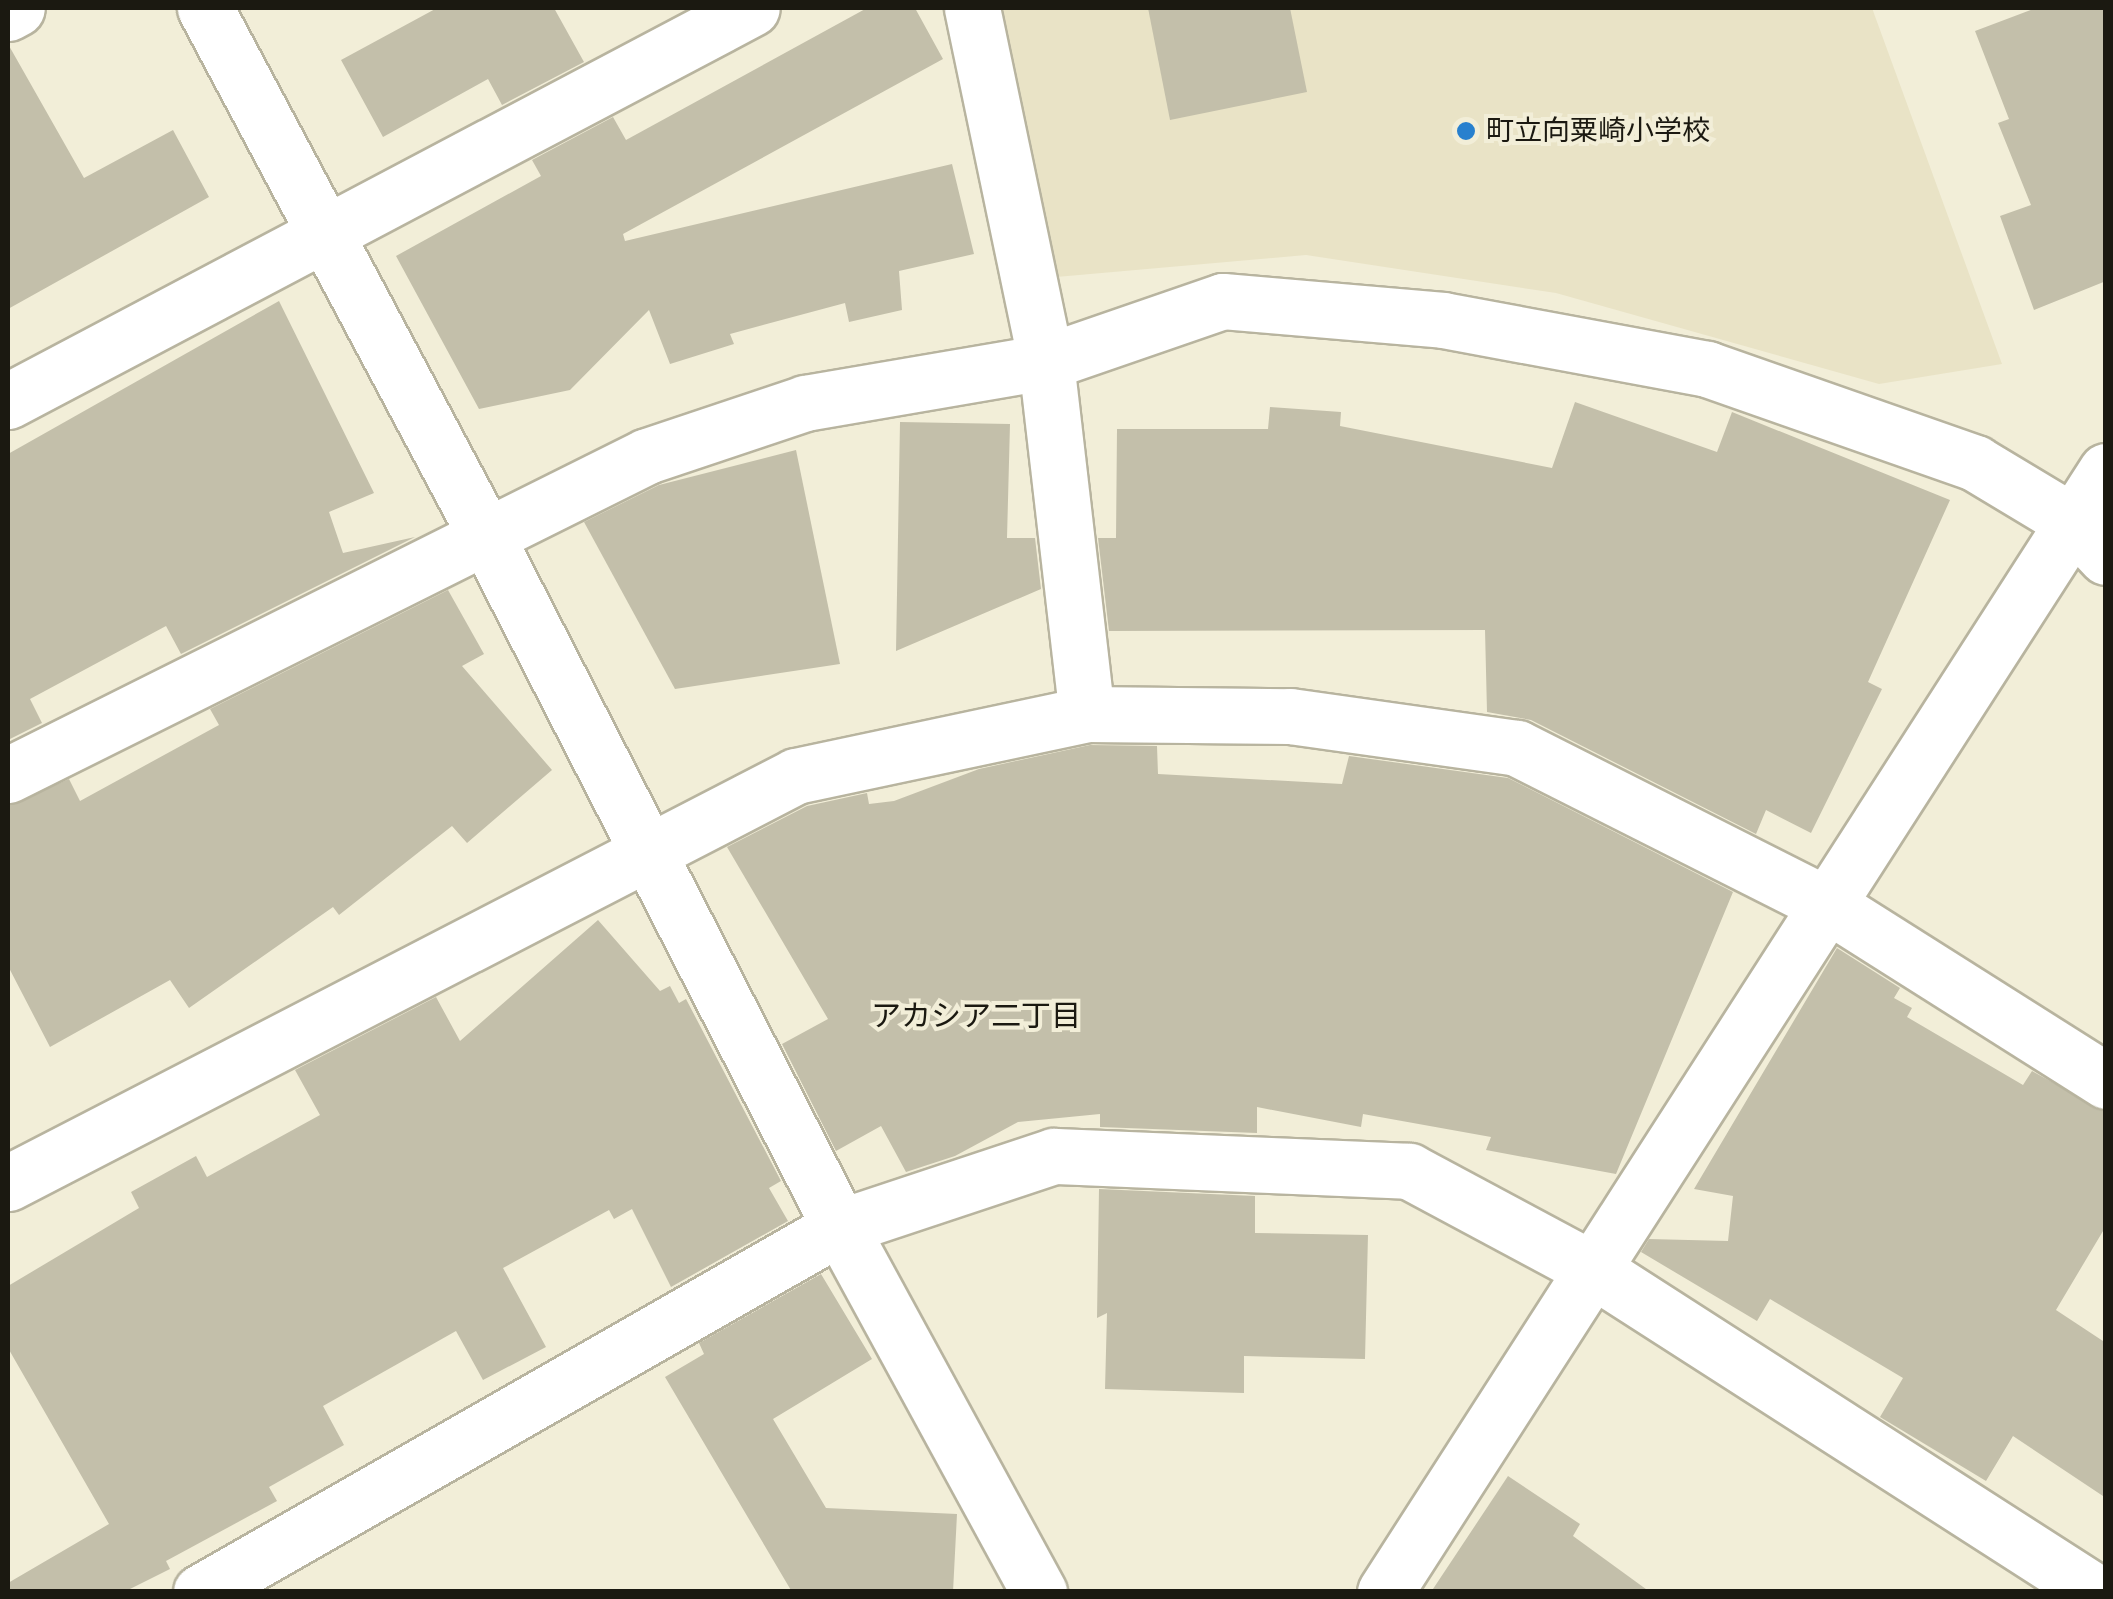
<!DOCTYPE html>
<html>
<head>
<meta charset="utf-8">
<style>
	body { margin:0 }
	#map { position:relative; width:2113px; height:1599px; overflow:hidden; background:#f2eed8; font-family:Helvetica,"Noto Sans JP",sans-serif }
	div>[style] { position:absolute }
	.built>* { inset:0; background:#e9e3c6 }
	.building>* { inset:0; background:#c3bfaa }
	.roads { filter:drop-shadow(2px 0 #b8b49f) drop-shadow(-2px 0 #b8b49f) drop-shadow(0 2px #b8b49f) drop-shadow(0 -2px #b8b49f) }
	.street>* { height:55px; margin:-27.5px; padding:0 27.5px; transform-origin:27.5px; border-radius:27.5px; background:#fff }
	.dots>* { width:28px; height:28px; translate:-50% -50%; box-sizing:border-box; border:5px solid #f2eed8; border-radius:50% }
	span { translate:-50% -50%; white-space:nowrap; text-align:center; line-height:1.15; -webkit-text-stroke:8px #f2eed8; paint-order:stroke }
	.poi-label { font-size:28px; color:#1b1911 }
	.left { translate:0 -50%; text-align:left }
	.neighbourhood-label { font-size:30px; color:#1b1911 }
	.frame { position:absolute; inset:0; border:10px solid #1b1911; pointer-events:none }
</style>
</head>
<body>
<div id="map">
	<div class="built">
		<div style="clip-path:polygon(990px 8px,1872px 8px,2002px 364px,1879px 384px,1556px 293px,1306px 255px,1045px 278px)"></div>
	</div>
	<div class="building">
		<div style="clip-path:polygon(437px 8px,554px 8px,584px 62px,502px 105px,488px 79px,383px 137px,341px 60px)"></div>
		<div style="clip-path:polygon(867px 8px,915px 8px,943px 59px,623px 234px,625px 241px,952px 164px,974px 254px,899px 271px,902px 310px,849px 322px,845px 303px,730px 334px,734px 344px,670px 364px,649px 310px,570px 390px,479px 409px,396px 256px,541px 176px,532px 160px,613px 117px,626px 140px)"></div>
		<div style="clip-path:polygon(1148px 8px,1290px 8px,1307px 92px,1170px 120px)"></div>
		<div style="clip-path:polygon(2036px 8px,2106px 8px,2106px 281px,2034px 310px,2000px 216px,2031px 205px,1998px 123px,2009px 119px,1975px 31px)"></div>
		<div style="clip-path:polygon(8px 44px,84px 178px,173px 130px,209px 197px,8px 309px)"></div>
		<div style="clip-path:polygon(279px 301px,374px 493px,329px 512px,343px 553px,415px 537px,181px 654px,166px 626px,30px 699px,42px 723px,8px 740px,8px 454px)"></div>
		<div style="clip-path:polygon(1575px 402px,1717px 452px,1732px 412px,1950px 500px,1868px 682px,1882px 689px,1811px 833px,1766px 810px,1756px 834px,1531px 720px,1487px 712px,1485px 630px,1109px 631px,1098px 538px,1116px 538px,1117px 429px,1268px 429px,1270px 407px,1341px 412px,1340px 426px,1552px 468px)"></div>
		<div style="clip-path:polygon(900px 422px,1010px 424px,1007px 538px,1035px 538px,1041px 589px,896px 651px)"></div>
		<div style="clip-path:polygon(796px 450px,840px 664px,675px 689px,584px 522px,659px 485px)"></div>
		<div style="clip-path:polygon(448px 590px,484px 654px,462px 666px,552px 770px,467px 843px,452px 826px,339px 915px,333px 907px,189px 1008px,170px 980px,50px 1047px,8px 966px,8px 806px,69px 779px,80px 801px,219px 725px,210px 709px)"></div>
		<div style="clip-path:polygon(1090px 745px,1157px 746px,1158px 774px,1342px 784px,1349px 756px,1508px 778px,1733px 892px,1616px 1174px,1486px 1150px,1491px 1137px,1363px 1114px,1361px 1127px,1257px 1107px,1257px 1133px,1100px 1127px,1100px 1114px,1018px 1122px,955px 1156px,906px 1172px,881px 1126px,836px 1151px,782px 1044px,828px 1019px,727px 847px,807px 806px,867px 793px,869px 804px,894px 801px,979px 769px)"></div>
		<div style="clip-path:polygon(598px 920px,660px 991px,670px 986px,679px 1003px,686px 999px,781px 1181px,769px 1188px,788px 1221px,671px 1287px,632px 1209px,614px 1219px,609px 1210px,503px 1268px,546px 1347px,483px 1380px,456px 1331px,323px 1406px,344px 1445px,269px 1487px,277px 1501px,166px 1561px,170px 1569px,124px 1592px,8px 1592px,8px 1583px,109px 1524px,8px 1348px,8px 1286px,139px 1208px,131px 1192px,196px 1156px,207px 1177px,320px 1115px,295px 1070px,436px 997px,460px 1041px)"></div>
		<div style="clip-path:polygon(1837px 948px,1900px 988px,1894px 998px,1912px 1008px,1907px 1017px,2023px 1085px,2032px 1071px,2106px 1112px,2106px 1226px,2056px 1310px,2106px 1343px,2106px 1498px,2013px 1436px,1986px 1481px,1880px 1417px,1903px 1378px,1770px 1299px,1757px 1321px,1641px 1252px,1649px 1239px,1728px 1241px,1733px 1196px,1694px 1189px)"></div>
		<div style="clip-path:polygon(1099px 1189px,1255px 1196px,1255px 1233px,1368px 1235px,1365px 1359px,1244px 1356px,1244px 1393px,1105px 1389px,1107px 1313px,1097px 1318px)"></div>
		<div style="clip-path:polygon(821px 1274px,872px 1359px,773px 1419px,826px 1508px,957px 1514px,953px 1592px,792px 1592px,665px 1377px,704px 1354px,699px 1343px)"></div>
		<div style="clip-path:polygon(1508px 1476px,1580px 1524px,1573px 1536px,1650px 1592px,1431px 1592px)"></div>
	</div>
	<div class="roads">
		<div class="street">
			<div style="left:205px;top:8px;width:596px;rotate:61.97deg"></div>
			<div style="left:485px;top:534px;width:779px;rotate:62.88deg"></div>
			<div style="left:840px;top:1227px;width:416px;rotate:61.4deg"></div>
			<div style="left:972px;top:8px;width:362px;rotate:78.2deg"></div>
			<div style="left:1046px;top:362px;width:354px;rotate:83.4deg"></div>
			<div style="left:8px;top:13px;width:10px;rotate:-29deg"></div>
			<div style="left:8px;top:401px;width:841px;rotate:-27.84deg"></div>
			<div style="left:8px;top:775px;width:714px;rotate:-26.53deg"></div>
			<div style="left:647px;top:456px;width:167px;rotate:-18.5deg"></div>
			<div style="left:805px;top:403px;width:244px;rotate:-9.7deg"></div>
			<div style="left:1046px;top:362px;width:187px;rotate:-19deg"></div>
			<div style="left:1223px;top:301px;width:221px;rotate:4.9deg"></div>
			<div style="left:1443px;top:320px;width:269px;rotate:10.5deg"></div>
			<div style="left:1707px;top:369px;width:284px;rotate:19.3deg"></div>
			<div style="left:1975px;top:463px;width:114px;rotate:31deg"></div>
			<div style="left:2073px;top:522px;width:48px;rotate:46.7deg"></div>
			<div style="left:8px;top:1183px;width:887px;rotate:-27.32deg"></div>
			<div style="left:796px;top:776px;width:298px;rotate:-12deg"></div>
			<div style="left:1087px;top:714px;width:203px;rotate:0.6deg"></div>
			<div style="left:1290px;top:716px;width:229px;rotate:8deg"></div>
			<div style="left:1517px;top:748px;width:348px;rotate:26.8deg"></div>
			<div style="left:1828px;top:905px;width:329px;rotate:32.3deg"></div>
			<div style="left:201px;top:1592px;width:736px;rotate:-29.74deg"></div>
			<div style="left:840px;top:1227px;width:225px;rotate:-18.4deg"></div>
			<div style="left:1054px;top:1156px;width:355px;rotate:2.4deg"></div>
			<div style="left:1409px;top:1171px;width:208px;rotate:28.2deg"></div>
			<div style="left:1592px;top:1269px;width:598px;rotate:32.71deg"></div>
			<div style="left:1385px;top:1592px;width:1333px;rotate:-57.25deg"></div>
		</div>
	</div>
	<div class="dots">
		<div style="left:1466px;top:131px;background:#2880ce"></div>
	</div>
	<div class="poi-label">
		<span class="left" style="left:1486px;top:131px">町立向粟崎小学校</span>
	</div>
	<div class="neighbourhood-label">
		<span style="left:976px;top:1016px">アカシア二丁目</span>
	</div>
	<div class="frame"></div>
</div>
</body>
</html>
